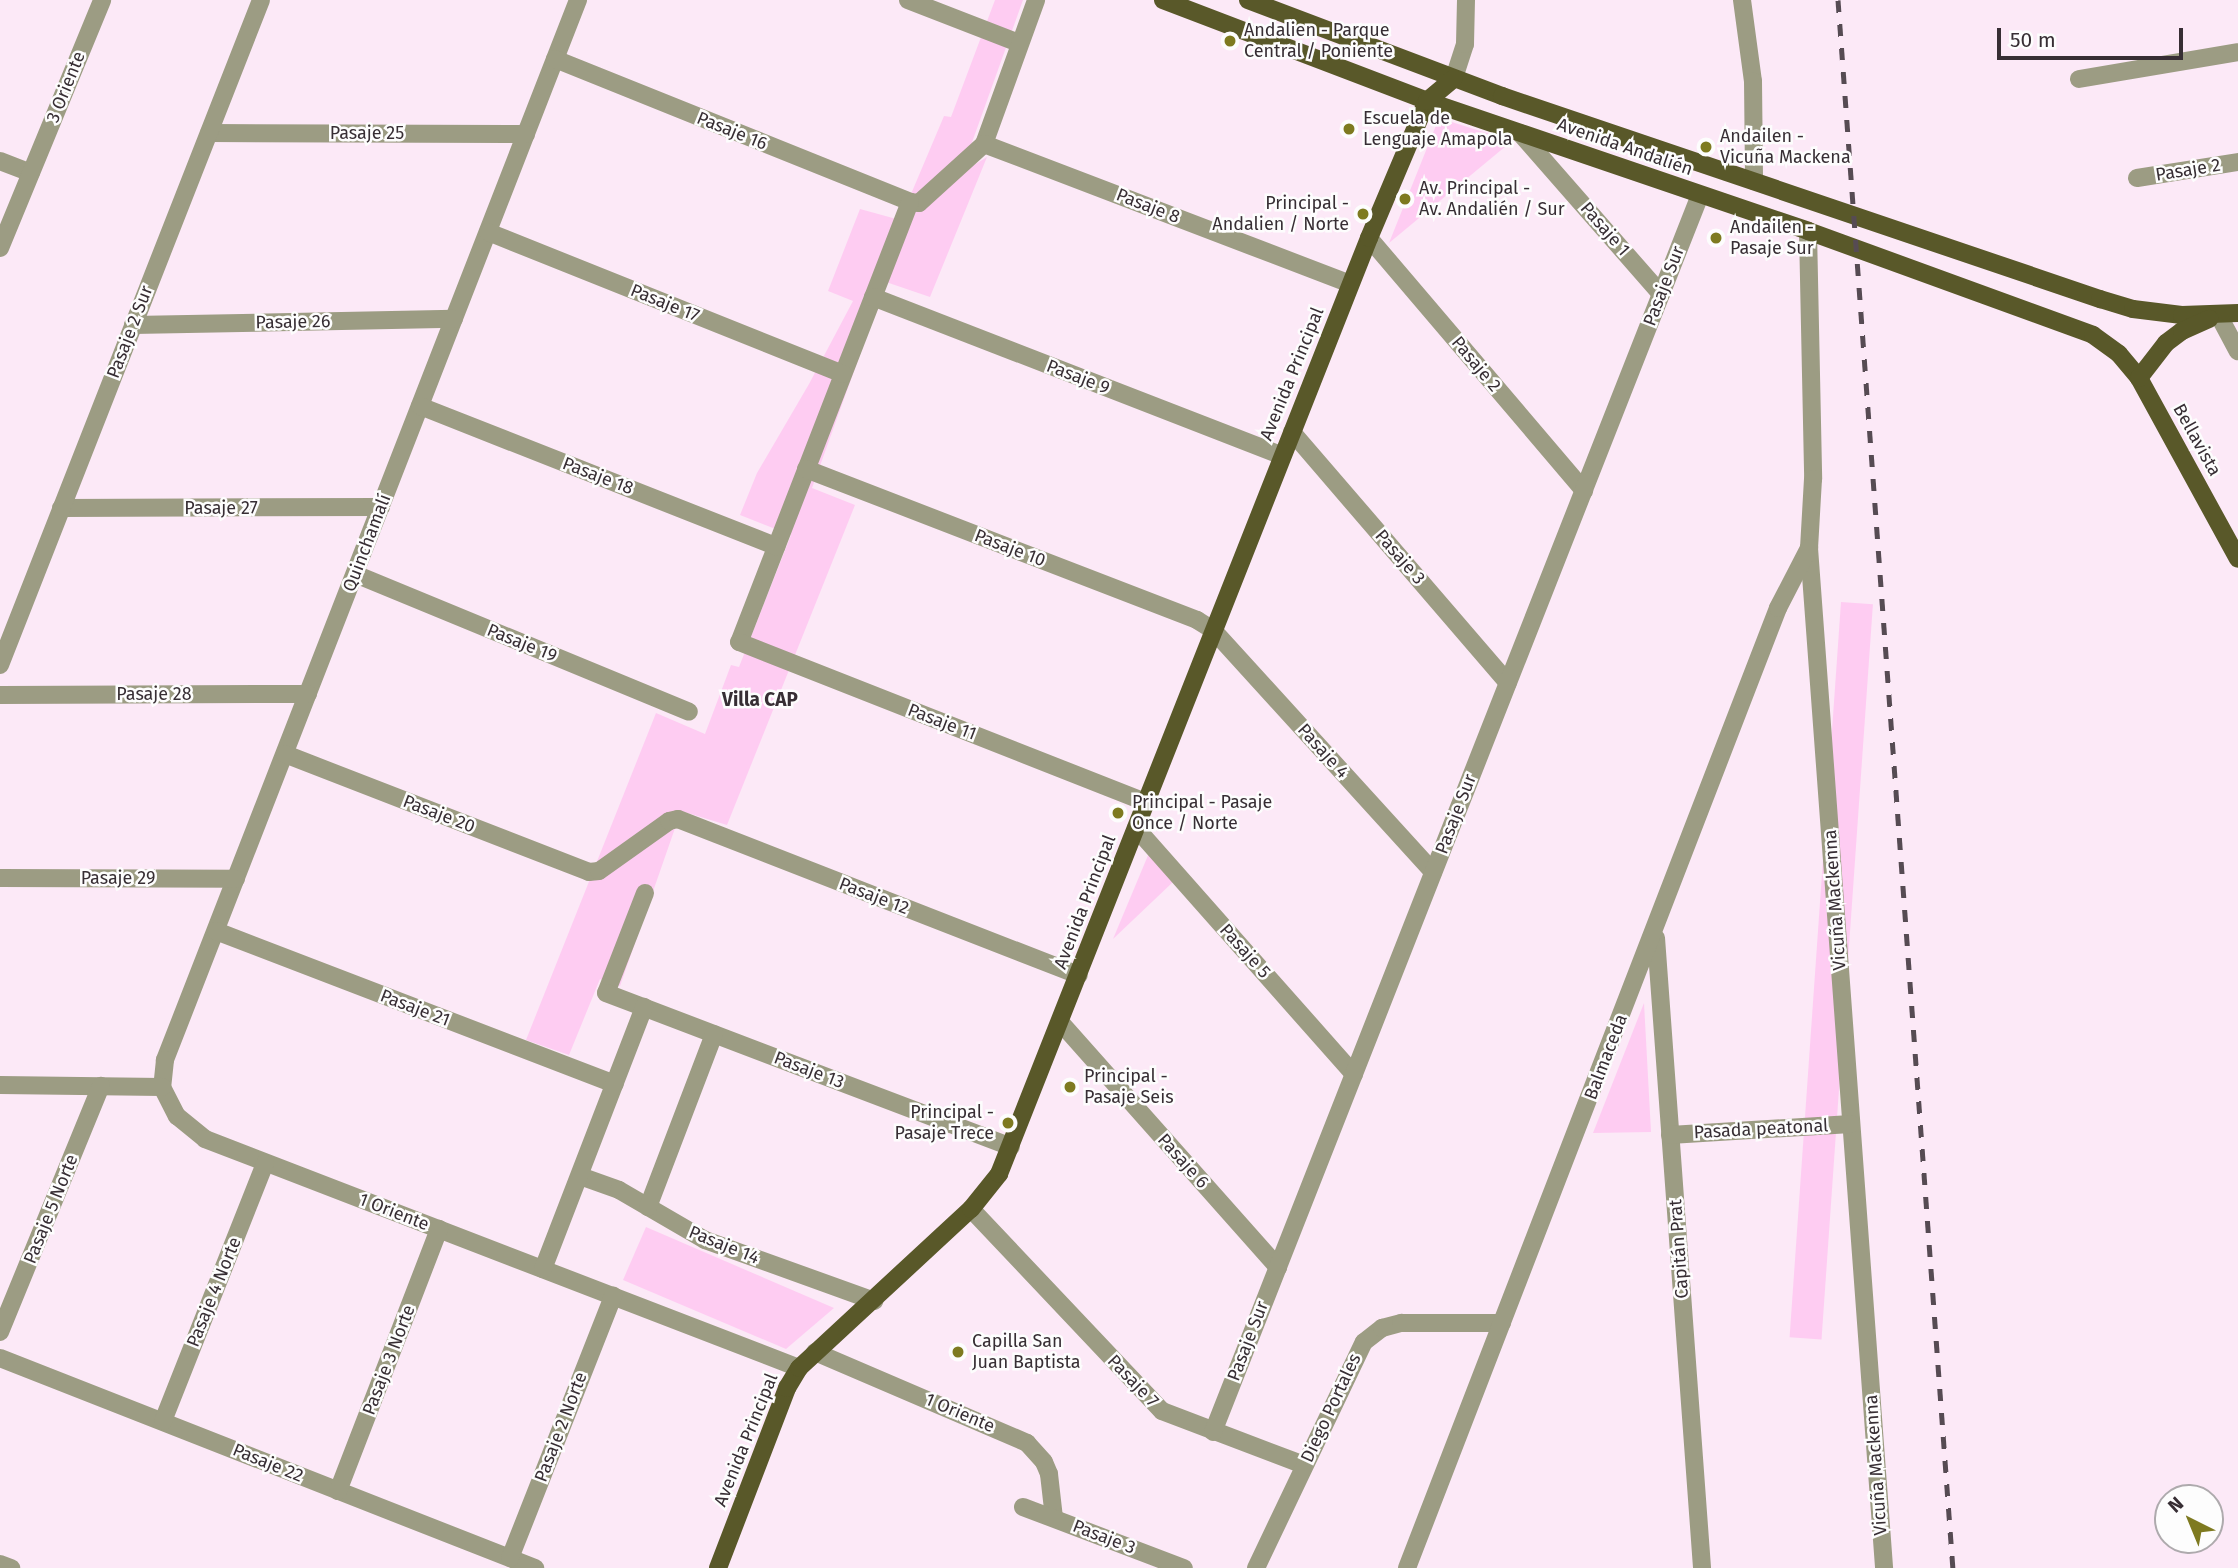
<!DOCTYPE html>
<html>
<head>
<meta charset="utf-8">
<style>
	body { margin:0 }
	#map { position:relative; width:2238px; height:1568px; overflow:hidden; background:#fce9f7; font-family:"Fira Sans",sans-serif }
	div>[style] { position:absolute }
	.green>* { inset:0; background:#feccf2; transform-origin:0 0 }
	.minor>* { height:18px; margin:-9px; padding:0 9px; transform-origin:9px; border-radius:9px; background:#9c9c83 }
	.major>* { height:18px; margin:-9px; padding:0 9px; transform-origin:9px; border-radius:9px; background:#595829 }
	.rail>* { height:5px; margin-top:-2.5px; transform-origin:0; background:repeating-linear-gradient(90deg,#564b53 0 12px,transparent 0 24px) }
	.dots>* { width:19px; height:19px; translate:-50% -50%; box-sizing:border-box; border:4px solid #fdfdfd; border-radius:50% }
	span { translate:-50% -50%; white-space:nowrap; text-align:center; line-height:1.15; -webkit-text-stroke:5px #fdfdfd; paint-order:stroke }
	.poi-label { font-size:18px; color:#372e34 }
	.left { translate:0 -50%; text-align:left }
	.right { translate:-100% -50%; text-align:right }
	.street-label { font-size:18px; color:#372e34 }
	.neighbourhood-label { font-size:19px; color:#372e34; font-weight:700 }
	.north { position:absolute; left:2154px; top:1484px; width:70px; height:70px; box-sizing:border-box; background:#fdfdfd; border:2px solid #aeaaad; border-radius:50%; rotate:317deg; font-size:19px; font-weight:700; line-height:28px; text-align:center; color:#372e34 }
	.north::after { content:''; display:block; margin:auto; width:24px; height:32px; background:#7e7a20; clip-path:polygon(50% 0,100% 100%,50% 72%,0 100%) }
	.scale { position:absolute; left:1997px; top:28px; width:186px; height:32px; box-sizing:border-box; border:4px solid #372e34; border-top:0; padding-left:9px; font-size:21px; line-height:24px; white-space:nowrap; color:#372e34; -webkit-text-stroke:5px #fdfdfd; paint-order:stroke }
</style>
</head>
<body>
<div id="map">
	<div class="green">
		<div style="clip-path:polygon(995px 0,1023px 0,961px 173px,987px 157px,930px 297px,886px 282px,812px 488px,855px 505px,727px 825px,681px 811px,620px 986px,600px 979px,569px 1055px,526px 1040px,656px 713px,705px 734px,731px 665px,739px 667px,791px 535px,740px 515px,757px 473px,809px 384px,853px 301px,828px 291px,860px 209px,900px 220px,944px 116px,951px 117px)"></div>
		<div style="clip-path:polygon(1439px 118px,1512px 141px,1389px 243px)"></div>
		<div style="left:1841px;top:602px;width:32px;height:737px;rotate:4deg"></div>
		<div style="clip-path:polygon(1149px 853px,1173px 882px,1113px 939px)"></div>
		<div style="clip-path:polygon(1644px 1003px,1651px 1132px,1593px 1133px)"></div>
		<div style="clip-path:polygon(646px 1227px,834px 1308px,786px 1349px,623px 1280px)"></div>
	</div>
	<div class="minor">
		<div style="left:578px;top:0;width:1138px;rotate:111.29deg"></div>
		<div style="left:165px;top:1060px;width:27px;rotate:96deg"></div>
		<div style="left:162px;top:1087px;width:33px;rotate:63deg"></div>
		<div style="left:177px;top:1116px;width:36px;rotate:39deg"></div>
		<div style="left:205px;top:1139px;width:637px;rotate:21.08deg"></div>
		<div style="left:908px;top:0;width:119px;rotate:21.2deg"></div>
		<div style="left:1742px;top:0;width:82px;rotate:82.3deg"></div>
		<div style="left:1753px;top:81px;width:100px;rotate:89.4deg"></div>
		<div style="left:555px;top:59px;width:383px;rotate:21.9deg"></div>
		<div style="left:910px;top:202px;width:9px;rotate:6deg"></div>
		<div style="left:919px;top:203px;width:88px;rotate:-42.2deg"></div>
		<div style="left:984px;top:144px;width:153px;rotate:-70.1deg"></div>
		<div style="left:1454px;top:78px;width:36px;rotate:-72deg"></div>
		<div style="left:1465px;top:44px;width:44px;rotate:-88.7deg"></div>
		<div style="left:2079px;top:79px;width:161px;rotate:-9.6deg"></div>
		<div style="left:209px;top:133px;width:317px;rotate:0.2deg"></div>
		<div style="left:1520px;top:133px;width:214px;rotate:48.8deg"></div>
		<div style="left:984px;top:144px;width:392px;rotate:20.9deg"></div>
		<div style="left:0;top:161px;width:33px;rotate:21deg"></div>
		<div style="left:2137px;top:178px;width:102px;rotate:-9deg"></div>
		<div style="left:910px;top:202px;width:472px;rotate:111.2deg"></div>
		<div style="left:739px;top:642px;width:437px;rotate:21.5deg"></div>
		<div style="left:1808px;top:231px;width:248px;rotate:88.8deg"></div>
		<div style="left:1813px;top:479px;width:69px;rotate:93.3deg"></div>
		<div style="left:1809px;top:548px;width:1023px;rotate:85.79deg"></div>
		<div style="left:488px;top:232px;width:382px;rotate:21.8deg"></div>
		<div style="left:1369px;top:238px;width:332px;rotate:49.6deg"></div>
		<div style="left:0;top:248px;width:268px;rotate:-67.6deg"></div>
		<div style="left:873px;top:297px;width:439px;rotate:21.2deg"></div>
		<div style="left:2219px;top:316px;width:40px;rotate:62deg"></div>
		<div style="left:133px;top:325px;width:321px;rotate:-1.1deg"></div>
		<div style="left:420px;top:406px;width:383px;rotate:21.5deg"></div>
		<div style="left:1292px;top:432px;width:331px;rotate:49.3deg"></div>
		<div style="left:806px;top:469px;width:419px;rotate:21.1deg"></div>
		<div style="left:1197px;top:620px;width:19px;rotate:32deg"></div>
		<div style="left:1213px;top:630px;width:327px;rotate:47.7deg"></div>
		<div style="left:61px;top:508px;width:320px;rotate:-0.2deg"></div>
		<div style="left:355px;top:574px;width:361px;rotate:22.4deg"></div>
		<div style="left:0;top:665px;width:714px;rotate:-68.57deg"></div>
		<div style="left:0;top:695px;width:308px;rotate:-0.2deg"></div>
		<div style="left:285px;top:754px;width:326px;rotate:21.2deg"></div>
		<div style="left:589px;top:872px;width:10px;rotate:-6deg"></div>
		<div style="left:599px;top:871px;width:86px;rotate:-35.5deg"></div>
		<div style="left:669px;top:821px;width:9px;rotate:-13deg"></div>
		<div style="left:678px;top:819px;width:430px;rotate:21.3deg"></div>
		<div style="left:1136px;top:828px;width:329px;rotate:48.5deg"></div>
		<div style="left:0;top:878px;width:236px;rotate:0.2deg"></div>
		<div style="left:645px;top:893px;width:107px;rotate:111.3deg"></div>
		<div style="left:606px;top:993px;width:433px;rotate:20.8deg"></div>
		<div style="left:216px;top:931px;width:427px;rotate:21deg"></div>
		<div style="left:1656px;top:938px;width:632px;rotate:85.82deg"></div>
		<div style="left:1061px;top:1023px;width:327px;rotate:48.4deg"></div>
		<div style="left:0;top:1085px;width:162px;rotate:0.7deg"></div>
		<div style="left:1670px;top:1135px;width:181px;rotate:-3.5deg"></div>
		<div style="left:580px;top:1176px;width:41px;rotate:19.7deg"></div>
		<div style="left:619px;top:1190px;width:99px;rotate:30.2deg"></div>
		<div style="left:705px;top:1240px;width:180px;rotate:19.8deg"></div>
		<div style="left:648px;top:1207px;width:185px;rotate:-69.1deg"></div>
		<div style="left:971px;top:1209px;width:278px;rotate:46.6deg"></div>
		<div style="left:1162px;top:1411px;width:152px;rotate:20.8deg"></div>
		<div style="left:543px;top:1269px;width:281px;rotate:-68.9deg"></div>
		<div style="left:0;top:1332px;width:266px;rotate:-67.7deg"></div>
		<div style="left:815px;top:1352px;width:231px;rotate:23.2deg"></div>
		<div style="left:1027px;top:1443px;width:25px;rotate:48deg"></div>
		<div style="left:1044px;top:1462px;width:13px;rotate:67deg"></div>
		<div style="left:1049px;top:1474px;width:44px;rotate:83.5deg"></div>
		<div style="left:0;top:1358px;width:575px;rotate:21.43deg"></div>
		<div style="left:163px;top:1421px;width:277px;rotate:-68.4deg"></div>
		<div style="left:1213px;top:1432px;width:1329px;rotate:-68.51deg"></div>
		<div style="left:338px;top:1491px;width:281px;rotate:-68.9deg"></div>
		<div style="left:1023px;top:1507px;width:172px;rotate:20.8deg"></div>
		<div style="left:510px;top:1558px;width:282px;rotate:-68.5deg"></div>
		<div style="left:0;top:1564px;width:12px;rotate:20deg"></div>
		<div style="left:1256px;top:1568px;width:250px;rotate:-64.5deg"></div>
		<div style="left:1364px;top:1342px;width:23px;rotate:-38deg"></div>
		<div style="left:1382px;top:1328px;width:20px;rotate:-15deg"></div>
		<div style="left:1401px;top:1323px;width:101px"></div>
		<div style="left:1407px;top:1568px;width:1029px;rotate:-68.87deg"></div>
		<div style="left:1778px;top:608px;width:68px;rotate:-62.7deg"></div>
	</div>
	<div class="major">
		<div style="left:1163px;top:0;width:283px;rotate:20.9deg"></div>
		<div style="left:1427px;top:101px;width:403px;rotate:18.8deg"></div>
		<div style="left:1808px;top:231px;width:303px;rotate:20deg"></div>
		<div style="left:2093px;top:335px;width:32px;rotate:36deg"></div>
		<div style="left:2119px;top:354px;width:31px;rotate:50deg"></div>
		<div style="left:2139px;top:378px;width:206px;rotate:61.3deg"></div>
		<div style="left:1248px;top:0;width:272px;rotate:20.7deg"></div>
		<div style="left:1502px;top:96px;width:632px;rotate:18.75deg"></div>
		<div style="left:2100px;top:299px;width:34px;rotate:17deg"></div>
		<div style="left:2133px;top:309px;width:49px;rotate:7deg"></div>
		<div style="left:2182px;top:315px;width:56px;rotate:-2deg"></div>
		<div style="left:2139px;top:378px;width:44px;rotate:-52.4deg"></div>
		<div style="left:2166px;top:343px;width:20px;rotate:-37deg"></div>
		<div style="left:2182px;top:331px;width:30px;rotate:-24deg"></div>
		<div style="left:718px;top:1568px;width:193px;rotate:-69deg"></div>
		<div style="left:787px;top:1388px;width:23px;rotate:-59deg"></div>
		<div style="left:799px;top:1368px;width:234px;rotate:-42.8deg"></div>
		<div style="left:971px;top:1209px;width:45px;rotate:-51.3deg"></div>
		<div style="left:999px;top:1174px;width:1006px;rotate:-68.43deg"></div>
		<div style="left:1369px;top:238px;width:149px;rotate:-67.1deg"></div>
		<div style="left:1427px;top:101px;width:35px;rotate:-40deg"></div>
	</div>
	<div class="rail">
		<div style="left:1838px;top:0;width:1572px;rotate:85.81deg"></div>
	</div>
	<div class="dots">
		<div style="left:1230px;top:41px;background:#7e7a20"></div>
		<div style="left:1349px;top:129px;background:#7e7a20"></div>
		<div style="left:1706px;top:147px;background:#7e7a20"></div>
		<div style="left:1405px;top:199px;background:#7e7a20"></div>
		<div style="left:1363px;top:214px;background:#7e7a20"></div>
		<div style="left:1716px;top:238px;background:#7e7a20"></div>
		<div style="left:1118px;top:813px;background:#7e7a20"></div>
		<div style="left:1070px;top:1087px;background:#7e7a20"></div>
		<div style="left:1008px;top:1123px;background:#7e7a20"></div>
		<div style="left:958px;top:1352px;background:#7e7a20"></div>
	</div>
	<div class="poi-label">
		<span class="left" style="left:1244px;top:41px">Andalien - Parque<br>Central / Poniente</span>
		<span class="left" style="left:1363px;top:129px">Escuela de<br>Lenguaje Amapola</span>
		<span class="left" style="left:1720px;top:147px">Andailen -<br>Vicuña Mackena</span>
		<span class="left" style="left:1419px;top:199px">Av. Principal -<br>Av. Andalién / Sur</span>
		<span class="right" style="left:1349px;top:214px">Principal -<br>Andalien / Norte</span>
		<span class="left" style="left:1730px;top:238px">Andailen -<br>Pasaje Sur</span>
		<span class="left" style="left:1132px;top:813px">Principal - Pasaje<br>Once / Norte</span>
		<span class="left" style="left:1084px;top:1087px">Principal -<br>Pasaje Seis</span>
		<span class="right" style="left:994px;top:1123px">Principal -<br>Pasaje Trece</span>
		<span class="left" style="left:972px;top:1352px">Capilla San<br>Juan Baptista</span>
	</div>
	<div class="street-label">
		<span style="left:66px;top:87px;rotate:-68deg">3 Oriente</span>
		<span style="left:732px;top:131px;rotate:22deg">Pasaje 16</span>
		<span style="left:367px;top:133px">Pasaje 25</span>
		<span style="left:1625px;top:147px;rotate:19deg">Avenida Andalién</span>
		<span style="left:2188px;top:170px;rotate:-9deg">Pasaje 2</span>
		<span style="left:1148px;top:206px;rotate:21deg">Pasaje 8</span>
		<span style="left:1605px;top:229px;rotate:49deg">Pasaje 1</span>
		<span style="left:1664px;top:286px;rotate:-69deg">Pasaje Sur</span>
		<span style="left:665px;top:303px;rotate:22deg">Pasaje 17</span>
		<span style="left:293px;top:322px;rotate:-1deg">Pasaje 26</span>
		<span style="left:130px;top:332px;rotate:-69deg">Pasaje 2 Sur</span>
		<span style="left:1476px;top:364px;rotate:50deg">Pasaje 2</span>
		<span style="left:1292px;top:374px;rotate:-68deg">Avenida Principal</span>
		<span style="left:1078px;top:377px;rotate:21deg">Pasaje 9</span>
		<span style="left:2197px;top:440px;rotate:61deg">Bellavista</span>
		<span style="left:598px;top:476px;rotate:21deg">Pasaje 18</span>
		<span style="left:221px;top:508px">Pasaje 27</span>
		<span style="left:367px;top:543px;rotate:-69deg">Quinchamalí</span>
		<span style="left:1010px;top:548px;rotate:21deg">Pasaje 10</span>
		<span style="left:1400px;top:557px;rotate:49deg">Pasaje 3</span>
		<span style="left:522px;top:643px;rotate:22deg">Pasaje 19</span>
		<span style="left:154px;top:694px">Pasaje 28</span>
		<span style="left:942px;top:722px;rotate:21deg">Pasaje 11</span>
		<span style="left:1323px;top:751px;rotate:48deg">Pasaje 4</span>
		<span style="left:439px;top:814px;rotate:21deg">Pasaje 20</span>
		<span style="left:1456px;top:814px;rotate:-69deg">Pasaje Sur</span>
		<span style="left:118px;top:878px">Pasaje 29</span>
		<span style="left:874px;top:896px;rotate:21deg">Pasaje 12</span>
		<span style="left:1835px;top:900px;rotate:-94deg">Vicuña Mackenna</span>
		<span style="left:1085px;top:902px;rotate:-69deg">Avenida Principal</span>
		<span style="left:1245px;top:951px;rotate:48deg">Pasaje 5</span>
		<span style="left:415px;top:1008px;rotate:21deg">Pasaje 21</span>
		<span style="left:1606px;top:1057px;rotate:-69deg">Balmaceda</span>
		<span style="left:809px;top:1070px;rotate:21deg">Pasaje 13</span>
		<span style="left:1761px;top:1129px;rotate:-3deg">Pasada peatonal</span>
		<span style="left:1183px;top:1161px;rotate:48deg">Pasaje 6</span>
		<span style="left:51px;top:1209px;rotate:-68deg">Pasaje 5 Norte</span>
		<span style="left:394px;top:1212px;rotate:21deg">1 Oriente</span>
		<span style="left:724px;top:1245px;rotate:22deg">Pasaje 14</span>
		<span style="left:1679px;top:1249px;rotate:-94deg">Capitán Prat</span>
		<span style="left:214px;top:1292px;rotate:-68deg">Pasaje 4 Norte</span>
		<span style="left:1248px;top:1341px;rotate:-69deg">Pasaje Sur</span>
		<span style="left:389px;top:1360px;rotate:-69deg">Pasaje 3 Norte</span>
		<span style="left:1133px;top:1381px;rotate:46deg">Pasaje 7</span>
		<span style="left:1331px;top:1408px;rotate:-65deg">Diego Portales</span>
		<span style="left:960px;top:1413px;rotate:23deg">1 Oriente</span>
		<span style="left:561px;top:1427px;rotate:-69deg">Pasaje 2 Norte</span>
		<span style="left:746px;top:1440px;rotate:-68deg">Avenida Principal</span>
		<span style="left:268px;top:1463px;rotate:22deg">Pasaje 22</span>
		<span style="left:1876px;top:1465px;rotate:-94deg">Vicuña Mackenna</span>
		<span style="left:1104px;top:1537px;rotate:21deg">Pasaje 3</span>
	</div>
	<div class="neighbourhood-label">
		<span style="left:760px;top:700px">Villa CAP</span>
	</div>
	<div class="north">N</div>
	<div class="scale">50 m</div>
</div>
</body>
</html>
